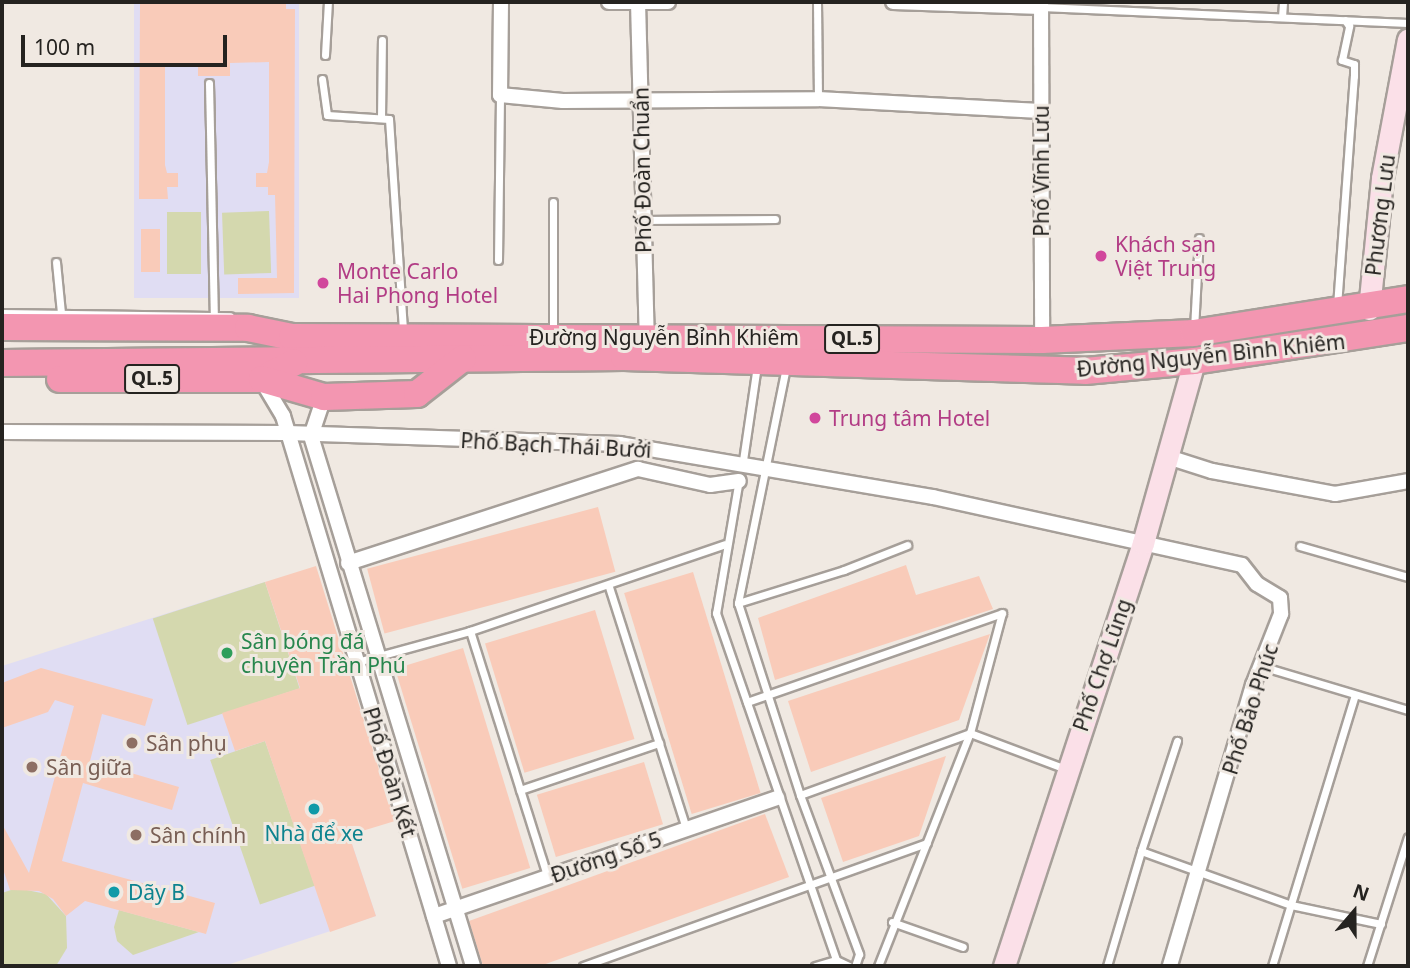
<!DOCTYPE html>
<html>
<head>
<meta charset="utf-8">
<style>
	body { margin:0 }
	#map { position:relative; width:1410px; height:968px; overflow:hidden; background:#f0e9e2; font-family:"Noto Sans",sans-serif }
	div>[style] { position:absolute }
	.education>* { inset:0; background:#e0ddf3; transform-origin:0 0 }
	.green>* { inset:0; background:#d4d8ae; transform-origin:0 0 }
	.building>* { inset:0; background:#f9cbb9; transform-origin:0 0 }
	.roads { filter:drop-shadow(2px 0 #a69f99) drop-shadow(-2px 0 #a69f99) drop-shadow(0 2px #a69f99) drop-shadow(0 -2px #a69f99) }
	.lane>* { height:7px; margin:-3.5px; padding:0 3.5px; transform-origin:3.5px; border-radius:3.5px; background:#fff }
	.street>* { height:14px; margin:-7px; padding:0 7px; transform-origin:7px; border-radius:7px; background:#fff }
	.secondary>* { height:21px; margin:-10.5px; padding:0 10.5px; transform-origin:10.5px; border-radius:10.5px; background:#fbe0e8 }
	.highway>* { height:26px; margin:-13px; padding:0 13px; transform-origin:13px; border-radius:13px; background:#f396b1 }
	.dots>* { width:19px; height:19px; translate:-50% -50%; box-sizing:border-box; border:4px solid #f0e9e2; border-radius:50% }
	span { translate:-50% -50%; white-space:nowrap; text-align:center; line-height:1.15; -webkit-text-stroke:6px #f0e9e2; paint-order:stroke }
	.shield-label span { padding:2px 5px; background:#f0e9e2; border:2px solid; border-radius:5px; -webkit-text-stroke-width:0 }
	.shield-label { font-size:19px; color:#252320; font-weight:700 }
	.street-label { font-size:21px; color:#252320 }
	.hotel-label { font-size:21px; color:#b23c85 }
	.left { translate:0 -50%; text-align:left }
	.leisure-label { font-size:21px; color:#27864d }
	.education-label { font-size:21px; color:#785e54 }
	.culture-label { font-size:21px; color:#0d838f }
	.frame { position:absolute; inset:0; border:4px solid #252320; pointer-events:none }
	.north { position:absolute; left:1319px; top:877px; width:70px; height:70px; -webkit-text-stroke:5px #f0e9e2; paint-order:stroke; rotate:20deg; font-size:19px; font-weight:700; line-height:28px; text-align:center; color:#252320 }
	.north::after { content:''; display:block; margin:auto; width:24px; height:32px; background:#252320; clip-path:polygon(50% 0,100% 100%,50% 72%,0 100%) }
	.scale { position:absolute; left:21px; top:35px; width:206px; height:32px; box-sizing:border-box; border:4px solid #252320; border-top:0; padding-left:9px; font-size:21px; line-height:24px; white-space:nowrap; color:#252320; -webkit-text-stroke:5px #f0e9e2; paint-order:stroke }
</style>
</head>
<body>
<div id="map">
	<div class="education">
		<div style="left:134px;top:2px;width:165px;height:296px"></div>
		<div style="clip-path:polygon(265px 582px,376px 916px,224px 966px,2px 966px,2px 666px)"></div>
	</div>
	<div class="green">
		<div style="left:269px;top:211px;width:62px;height:47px;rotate:88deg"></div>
		<div style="left:167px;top:212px;width:34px;height:62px"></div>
		<div style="left:265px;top:582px;width:112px;height:118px;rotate:72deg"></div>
		<div style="left:265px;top:741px;width:153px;height:58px;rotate:71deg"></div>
		<div style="clip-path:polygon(17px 888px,46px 894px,66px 916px,67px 948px,56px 966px,2px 966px,2px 893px)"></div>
		<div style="clip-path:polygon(119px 910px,199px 932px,133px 955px,117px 941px,114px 927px)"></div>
	</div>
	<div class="building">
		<div style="clip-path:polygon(140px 2px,286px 2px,286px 9px,295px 9px,294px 293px,238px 294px,238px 278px,277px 278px,275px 195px,268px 195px,268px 187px,256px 187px,256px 173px,267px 173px,269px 162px,269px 62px,230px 63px,230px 76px,198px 76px,198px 63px,165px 64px,165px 165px,167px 173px,178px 173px,178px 187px,167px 187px,168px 199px,139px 199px)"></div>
		<div style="left:141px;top:229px;width:19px;height:43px"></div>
		<div style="left:598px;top:507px;width:67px;height:239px;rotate:75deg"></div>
		<div style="clip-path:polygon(906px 565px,916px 595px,979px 576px,993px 609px,775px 680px,758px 618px)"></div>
		<div style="clip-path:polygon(316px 566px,395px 821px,349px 835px,376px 916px,330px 932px,265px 741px,235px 751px,222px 713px,300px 688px,265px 582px)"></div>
		<div style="left:693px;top:572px;width:231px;height:72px;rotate:73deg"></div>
		<div style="left:595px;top:610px;width:135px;height:115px;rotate:73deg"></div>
		<div style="clip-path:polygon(990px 634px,959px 720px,811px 772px,788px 701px)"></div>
		<div style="left:463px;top:648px;width:230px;height:71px;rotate:73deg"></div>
		<div style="clip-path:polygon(41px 668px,153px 699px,145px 726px,102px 714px,90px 761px,179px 787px,172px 810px,83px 783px,62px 861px,215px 903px,206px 934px,85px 901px,66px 916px,53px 899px,39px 891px,10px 890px,2px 866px,2px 824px,29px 873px,74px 706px,55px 700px,48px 712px,2px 728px,2px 683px)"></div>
		<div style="clip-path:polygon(946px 756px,919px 836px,843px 862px,821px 798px)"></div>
		<div style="left:644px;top:762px;width:65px;height:112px;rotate:73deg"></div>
		<div style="clip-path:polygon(765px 814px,789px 877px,540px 966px,483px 966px,469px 921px)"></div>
	</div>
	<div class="roads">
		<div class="lane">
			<div style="left:817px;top:2px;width:97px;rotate:89.4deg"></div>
			<div style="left:1041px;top:7px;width:367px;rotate:2.5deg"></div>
			<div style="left:1282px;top:17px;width:15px;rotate:-86deg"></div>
			<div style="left:325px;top:55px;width:53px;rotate:-86.8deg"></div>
			<div style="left:322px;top:79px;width:36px;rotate:82deg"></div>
			<div style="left:327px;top:115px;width:62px;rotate:3.7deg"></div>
			<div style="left:389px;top:119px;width:212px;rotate:86.2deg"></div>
			<div style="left:209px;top:83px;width:230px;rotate:88.8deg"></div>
			<div style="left:381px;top:118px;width:78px;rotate:-89.3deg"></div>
			<div style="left:553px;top:202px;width:130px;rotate:90deg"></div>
			<div style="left:644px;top:220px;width:131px;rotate:-0.4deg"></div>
			<div style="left:498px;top:260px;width:165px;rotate:-89.3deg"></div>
			<div style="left:56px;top:262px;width:51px;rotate:84.4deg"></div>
			<div style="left:1337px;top:306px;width:231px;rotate:-85.8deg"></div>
			<div style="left:1354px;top:76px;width:12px;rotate:-90deg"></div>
			<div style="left:1354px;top:64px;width:13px;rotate:-162deg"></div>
			<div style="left:1342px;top:60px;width:35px;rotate:-78deg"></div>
			<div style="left:1349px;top:26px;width:7px;rotate:-124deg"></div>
			<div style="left:2px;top:313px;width:228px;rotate:0.8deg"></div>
			<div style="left:1194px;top:329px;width:91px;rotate:-86.9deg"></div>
			<div style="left:786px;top:367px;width:241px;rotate:101.5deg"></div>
			<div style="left:738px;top:603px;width:202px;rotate:72.1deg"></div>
			<div style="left:800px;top:795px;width:170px;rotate:69.6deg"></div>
			<div style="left:859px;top:954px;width:13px;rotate:108deg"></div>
			<div style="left:742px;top:467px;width:103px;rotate:-81.6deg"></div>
			<div style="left:739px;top:479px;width:136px;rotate:99.7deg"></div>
			<div style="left:716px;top:613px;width:367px;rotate:70.9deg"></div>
			<div style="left:836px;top:960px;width:14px;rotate:25deg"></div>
			<div style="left:1300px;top:546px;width:112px;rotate:16deg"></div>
			<div style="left:609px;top:587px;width:253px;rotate:72.3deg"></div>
			<div style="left:738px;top:603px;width:111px;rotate:-17.3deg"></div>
			<div style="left:844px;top:570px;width:68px;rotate:-21.6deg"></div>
			<div style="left:470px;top:631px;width:259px;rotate:72.5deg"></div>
			<div style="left:357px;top:662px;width:117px;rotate:-15.3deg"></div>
			<div style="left:470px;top:631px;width:269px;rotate:-18.8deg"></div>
			<div style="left:1261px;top:666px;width:153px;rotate:16.7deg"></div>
			<div style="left:747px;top:702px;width:270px;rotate:-19.2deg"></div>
			<div style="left:520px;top:790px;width:147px;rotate:-18.7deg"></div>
			<div style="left:800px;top:795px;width:181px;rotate:-20deg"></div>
			<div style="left:970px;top:733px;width:103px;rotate:20.6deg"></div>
			<div style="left:1141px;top:851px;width:116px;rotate:-71.9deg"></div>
			<div style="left:892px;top:922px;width:75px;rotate:19.4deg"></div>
			<div style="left:583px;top:966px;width:365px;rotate:-19.7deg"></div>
			<div style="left:815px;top:966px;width:22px;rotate:-16deg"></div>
			<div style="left:878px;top:966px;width:251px;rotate:-68.5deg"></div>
			<div style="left:970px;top:733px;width:124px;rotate:-75.1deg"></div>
			<div style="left:1107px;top:966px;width:120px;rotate:-73.5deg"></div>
			<div style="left:1141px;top:851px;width:159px;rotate:19.8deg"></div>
			<div style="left:1291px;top:905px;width:92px;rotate:11.9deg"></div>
			<div style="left:1272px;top:966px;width:281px;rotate:-73deg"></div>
			<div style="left:1367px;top:966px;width:135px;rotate:-72.4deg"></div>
		</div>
		<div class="street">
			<div style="left:501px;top:2px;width:93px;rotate:90.6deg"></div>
			<div style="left:500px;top:95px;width:63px;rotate:5.4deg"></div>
			<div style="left:563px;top:101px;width:255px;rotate:-0.4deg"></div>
			<div style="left:818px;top:99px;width:223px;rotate:3.1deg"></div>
			<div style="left:609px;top:2px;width:59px"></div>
			<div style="left:638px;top:2px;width:336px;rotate:88.5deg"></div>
			<div style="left:893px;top:2px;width:148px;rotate:1.9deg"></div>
			<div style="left:1041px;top:2px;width:338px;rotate:89.8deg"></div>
			<div style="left:262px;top:381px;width:41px;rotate:59deg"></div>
			<div style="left:283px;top:416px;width:575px;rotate:73.21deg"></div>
			<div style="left:324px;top:397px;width:41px;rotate:108.4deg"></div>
			<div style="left:311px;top:436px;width:554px;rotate:73deg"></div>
			<div style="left:2px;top:432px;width:286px;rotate:0.2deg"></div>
			<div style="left:288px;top:433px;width:332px;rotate:1.9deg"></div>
			<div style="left:620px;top:444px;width:317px;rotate:9.6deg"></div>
			<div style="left:933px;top:497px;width:316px;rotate:12.4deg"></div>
			<div style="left:1242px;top:565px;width:24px;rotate:52deg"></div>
			<div style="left:1257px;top:584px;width:27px;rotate:31deg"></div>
			<div style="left:1280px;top:598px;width:16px;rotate:86deg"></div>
			<div style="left:1281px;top:614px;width:76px;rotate:111.5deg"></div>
			<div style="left:1253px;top:685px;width:293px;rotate:106.5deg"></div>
			<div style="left:1168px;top:457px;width:46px;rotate:17.7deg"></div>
			<div style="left:1212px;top:471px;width:125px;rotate:10.6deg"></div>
			<div style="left:1335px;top:494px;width:74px;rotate:-10.1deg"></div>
			<div style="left:348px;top:563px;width:305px;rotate:-18deg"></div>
			<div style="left:638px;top:469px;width:74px;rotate:12.5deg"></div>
			<div style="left:710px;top:485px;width:29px;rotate:-8deg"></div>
			<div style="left:434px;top:916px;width:363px;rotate:-19deg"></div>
		</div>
		<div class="secondary">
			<div style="left:1369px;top:309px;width:132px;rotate:-84.3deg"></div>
			<div style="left:1382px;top:178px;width:141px;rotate:-79.4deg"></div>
			<div style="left:1004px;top:966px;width:445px;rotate:-71.8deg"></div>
			<div style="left:1143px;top:543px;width:189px;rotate:-74.3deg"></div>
		</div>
		<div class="highway">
			<div style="left:2px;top:327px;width:246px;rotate:0.2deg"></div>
			<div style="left:248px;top:328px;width:45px;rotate:11.6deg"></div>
			<div style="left:292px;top:337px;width:750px;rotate:0.23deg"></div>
			<div style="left:1042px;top:340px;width:152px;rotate:-2.6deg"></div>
			<div style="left:1194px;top:333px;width:217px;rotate:-9deg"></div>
			<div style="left:2px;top:363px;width:622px;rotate:-0.55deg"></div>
			<div style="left:624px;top:357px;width:461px;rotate:1.7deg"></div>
			<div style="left:1085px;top:371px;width:109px;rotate:-5.2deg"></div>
			<div style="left:1194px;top:361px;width:217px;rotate:-8.8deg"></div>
			<div style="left:60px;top:379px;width:202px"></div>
			<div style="left:262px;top:379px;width:36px;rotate:-27deg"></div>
			<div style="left:262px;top:379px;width:65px;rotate:16.2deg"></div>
			<div style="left:324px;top:397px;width:93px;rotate:-1.8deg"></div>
			<div style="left:417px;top:394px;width:58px;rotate:-38deg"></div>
		</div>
	</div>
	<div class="dots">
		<div style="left:1101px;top:256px;background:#d1479c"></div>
		<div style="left:323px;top:283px;background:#d1479c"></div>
		<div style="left:815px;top:418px;background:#d1479c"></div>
		<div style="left:227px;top:653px;background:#2e9e5b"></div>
		<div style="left:132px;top:743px;background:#8d6e63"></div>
		<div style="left:32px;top:767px;background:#8d6e63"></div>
		<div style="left:314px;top:809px;background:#0f9aa8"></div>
		<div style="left:136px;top:835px;background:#8d6e63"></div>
		<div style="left:114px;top:892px;background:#0f9aa8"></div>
	</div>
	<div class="shield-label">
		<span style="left:852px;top:339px">QL.5</span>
		<span style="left:152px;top:379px">QL.5</span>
	</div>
	<div class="street-label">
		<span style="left:642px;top:170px;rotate:-91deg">Phố Đoàn Chuẩn</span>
		<span style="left:1041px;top:171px;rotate:-90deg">Phố Vĩnh Lưu</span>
		<span style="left:1380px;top:215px;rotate:-83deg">Phương Lưu</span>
		<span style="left:664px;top:337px">Đường Nguyễn Bỉnh Khiêm</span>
		<span style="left:1211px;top:355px;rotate:-6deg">Đường Nguyễn Bình Khiêm</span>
		<span style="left:556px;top:445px;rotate:3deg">Phố Bạch Thái Bưởi</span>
		<span style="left:1102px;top:665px;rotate:-71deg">Phố Chợ Lũng</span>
		<span style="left:1250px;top:709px;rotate:-72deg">Phố Bảo Phúc</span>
		<span style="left:390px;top:772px;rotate:73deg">Phố Đoàn Kết</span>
		<span style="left:606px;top:857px;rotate:-19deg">Đường Số 5</span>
	</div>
	<div class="hotel-label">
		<span class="left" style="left:1115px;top:256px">Khách sạn<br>Việt Trung</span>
		<span class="left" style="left:337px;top:283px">Monte Carlo<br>Hai Phong Hotel</span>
		<span class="left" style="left:829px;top:418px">Trung tâm Hotel</span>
	</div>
	<div class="leisure-label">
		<span class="left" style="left:241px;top:653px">Sân bóng đá<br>chuyên Trần Phú</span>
	</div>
	<div class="education-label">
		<span class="left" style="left:146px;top:743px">Sân phụ</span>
		<span class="left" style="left:46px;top:767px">Sân giữa</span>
		<span class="left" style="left:150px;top:835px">Sân chính</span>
	</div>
	<div class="culture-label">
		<span style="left:314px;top:833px">Nhà để xe</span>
		<span class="left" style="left:128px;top:892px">Dãy B</span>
	</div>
	<div class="frame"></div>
	<div class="north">N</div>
	<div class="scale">100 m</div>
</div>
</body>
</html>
